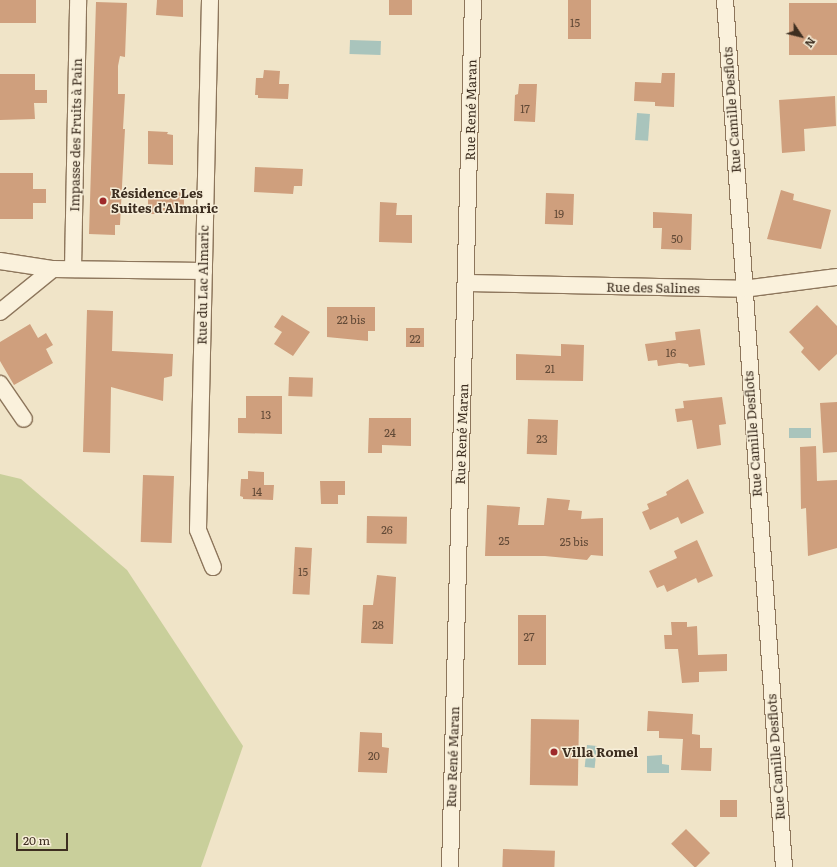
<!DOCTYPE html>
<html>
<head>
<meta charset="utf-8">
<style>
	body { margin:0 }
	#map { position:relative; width:837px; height:867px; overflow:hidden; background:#f0e4c8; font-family:Literata,serif }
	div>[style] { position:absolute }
	.green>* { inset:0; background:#c9cf9b }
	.water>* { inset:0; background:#a9c4bc; transform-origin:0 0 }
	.building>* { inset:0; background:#cf9f7d; transform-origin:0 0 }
	.roads { filter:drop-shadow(1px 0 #8d765c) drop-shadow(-1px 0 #8d765c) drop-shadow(0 1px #8d765c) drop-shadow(0 -1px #8d765c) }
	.minor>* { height:16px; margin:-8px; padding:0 8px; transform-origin:8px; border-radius:8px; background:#faf1dc }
	.dots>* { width:11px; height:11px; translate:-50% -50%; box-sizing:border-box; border:2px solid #f7eed8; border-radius:50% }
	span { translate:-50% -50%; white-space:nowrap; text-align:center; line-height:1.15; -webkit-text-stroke:3px #f7eed8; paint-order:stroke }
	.number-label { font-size:11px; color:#624a37 }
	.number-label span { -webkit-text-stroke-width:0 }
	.street-label { font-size:13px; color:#3d2e20 }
	.poi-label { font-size:13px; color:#3d2e20; font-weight:700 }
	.left { translate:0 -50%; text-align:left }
	.north { position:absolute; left:781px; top:16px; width:40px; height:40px; -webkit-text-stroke:3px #f7eed8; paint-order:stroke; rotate:125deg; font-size:11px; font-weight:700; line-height:16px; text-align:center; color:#3d2e20 }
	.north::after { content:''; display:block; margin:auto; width:14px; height:18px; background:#3d2e20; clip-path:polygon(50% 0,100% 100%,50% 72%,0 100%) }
	.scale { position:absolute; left:16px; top:833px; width:52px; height:18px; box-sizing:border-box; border:2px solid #3d2e20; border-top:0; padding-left:5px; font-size:12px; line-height:14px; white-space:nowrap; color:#3d2e20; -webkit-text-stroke:3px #f7eed8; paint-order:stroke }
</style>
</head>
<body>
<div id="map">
	<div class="green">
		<div style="clip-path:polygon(0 474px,21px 479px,127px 570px,243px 746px,201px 867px,0 867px)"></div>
	</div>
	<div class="water">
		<div style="left:350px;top:40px;width:31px;height:14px;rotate:2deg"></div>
		<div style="left:637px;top:113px;width:13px;height:27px;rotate:4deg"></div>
		<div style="left:789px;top:428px;width:22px;height:10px"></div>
		<div style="left:587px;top:745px;width:10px;height:22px;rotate:6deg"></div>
		<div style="clip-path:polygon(662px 755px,662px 764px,669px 765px,669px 773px,647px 773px,647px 756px)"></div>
	</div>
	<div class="building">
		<div style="left:0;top:0;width:36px;height:23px"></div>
		<div style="clip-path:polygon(157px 0,183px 0,183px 17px,156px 15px)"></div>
		<div style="left:389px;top:0;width:23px;height:15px"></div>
		<div style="left:568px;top:0;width:23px;height:39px"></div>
		<div style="clip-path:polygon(96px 2px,127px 3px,125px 57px,120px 56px,118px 66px,118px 94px,125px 94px,123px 129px,125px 129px,120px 225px,115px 225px,115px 235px,89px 234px)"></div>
		<div style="left:837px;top:3px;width:52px;height:48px;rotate:90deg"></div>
		<div style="clip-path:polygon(264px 70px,280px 71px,279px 84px,289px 84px,288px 99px,258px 98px,258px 95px,255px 95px,256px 78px,263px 78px)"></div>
		<div style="clip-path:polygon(662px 73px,675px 73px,674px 107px,655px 106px,655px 102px,634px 101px,635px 82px,661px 83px)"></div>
		<div style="clip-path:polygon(0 74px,35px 74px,35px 90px,47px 90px,47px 103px,34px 103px,35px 119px,0 120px)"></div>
		<div style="clip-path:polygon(519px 84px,537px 84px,535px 122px,514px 121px,515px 95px,518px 94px)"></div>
		<div style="clip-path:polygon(835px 96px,836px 126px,804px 129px,805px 151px,782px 153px,779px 100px)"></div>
		<div style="clip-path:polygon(148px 131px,168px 132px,167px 134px,173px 135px,173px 165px,148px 164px)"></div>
		<div style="clip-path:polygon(255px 167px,303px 169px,302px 186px,294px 186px,293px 194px,254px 192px)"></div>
		<div style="clip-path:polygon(0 173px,33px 173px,33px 189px,46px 189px,46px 203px,33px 203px,33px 219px,0 219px)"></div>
		<div style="clip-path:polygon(148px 190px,173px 190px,184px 194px,184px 211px,174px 210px,168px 214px,148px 214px)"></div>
		<div style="clip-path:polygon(781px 190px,794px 194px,793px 200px,831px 210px,821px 249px,767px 239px)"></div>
		<div style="left:546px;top:193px;width:28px;height:31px;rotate:2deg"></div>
		<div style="clip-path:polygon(380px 202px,397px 203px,396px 215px,412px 215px,412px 243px,379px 242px)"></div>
		<div style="clip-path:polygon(653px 212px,692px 214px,691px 250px,661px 249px,662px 228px,653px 228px)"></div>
		<div style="clip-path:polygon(817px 305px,837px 326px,837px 354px,819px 371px,801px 352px,804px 348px,789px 332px)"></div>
		<div style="clip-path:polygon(327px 307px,375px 307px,375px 331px,368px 331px,368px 341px,327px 337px)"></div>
		<div style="clip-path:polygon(87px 310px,113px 311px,112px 351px,173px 354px,172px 376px,164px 378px,163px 401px,111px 387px,110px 453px,83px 452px)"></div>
		<div style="clip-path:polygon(282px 315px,310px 332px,293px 356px,274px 344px,282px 332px,274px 327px)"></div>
		<div style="clip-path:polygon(30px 324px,38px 338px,46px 333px,53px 345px,46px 349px,53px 363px,14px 385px,0 361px,0 342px)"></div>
		<div style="left:406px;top:328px;width:18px;height:19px"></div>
		<div style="clip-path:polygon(700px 329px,705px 365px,689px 367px,688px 364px,679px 363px,658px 366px,657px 360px,648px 361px,645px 344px,676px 340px,675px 332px)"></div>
		<div style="clip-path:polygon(561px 344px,584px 345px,583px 381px,516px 380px,516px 354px,561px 356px)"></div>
		<div style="left:289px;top:377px;width:24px;height:19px;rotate:2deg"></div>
		<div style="clip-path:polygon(246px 396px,282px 396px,282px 434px,238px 433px,238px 418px,246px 418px)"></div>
		<div style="clip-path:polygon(722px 397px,726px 424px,719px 425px,721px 445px,697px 449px,692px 420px,677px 422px,675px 409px,684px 408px,683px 401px)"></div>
		<div style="clip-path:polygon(837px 402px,837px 452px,823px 453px,820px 403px)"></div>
		<div style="clip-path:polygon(369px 418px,411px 418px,411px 446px,382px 445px,382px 453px,368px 453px)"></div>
		<div style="left:528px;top:419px;width:30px;height:35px;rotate:2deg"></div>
		<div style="clip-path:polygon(816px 446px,817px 481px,837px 480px,837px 548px,808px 556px,806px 508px,801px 509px,800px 447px)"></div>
		<div style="clip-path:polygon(248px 471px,264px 472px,264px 485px,274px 485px,273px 500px,243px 499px,243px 497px,240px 496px,241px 479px,248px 479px)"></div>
		<div style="left:143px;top:475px;width:31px;height:67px;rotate:2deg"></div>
		<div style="clip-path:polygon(688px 479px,704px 513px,681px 524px,678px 517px,650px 530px,642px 512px,649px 509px,647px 504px,667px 495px,666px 492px)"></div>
		<div style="clip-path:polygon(320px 481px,345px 481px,345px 495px,338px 495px,338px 504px,321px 504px)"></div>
		<div style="clip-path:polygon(547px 498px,570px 500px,568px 510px,582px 511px,581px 519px,603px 518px,603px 556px,591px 555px,587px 560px,545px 556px,485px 556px,487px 505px,520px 507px,518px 525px,544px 525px)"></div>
		<div style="left:367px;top:516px;width:40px;height:27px;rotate:1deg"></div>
		<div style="clip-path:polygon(697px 540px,713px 576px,698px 583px,696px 578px,667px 592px,664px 585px,657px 588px,649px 571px,677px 558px,674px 551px)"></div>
		<div style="left:295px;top:547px;width:17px;height:47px;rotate:3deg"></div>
		<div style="clip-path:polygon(377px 575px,396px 577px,393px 644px,361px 643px,363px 605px,373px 605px)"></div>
		<div style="left:518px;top:615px;width:28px;height:50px"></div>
		<div style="clip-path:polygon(671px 622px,687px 622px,687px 627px,697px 626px,698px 655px,727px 654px,727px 671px,699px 672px,699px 682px,682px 683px,678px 649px,665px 649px,664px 635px,672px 635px)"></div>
		<div style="clip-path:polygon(648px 711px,693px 714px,692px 734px,700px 735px,700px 748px,712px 748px,711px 771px,681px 770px,683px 739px,659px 738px,659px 731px,647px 731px)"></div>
		<div style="left:531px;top:719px;width:48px;height:66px;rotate:1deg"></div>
		<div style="clip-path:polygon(360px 732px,382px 733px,382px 747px,389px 748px,387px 773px,358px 772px)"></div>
		<div style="left:720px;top:800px;width:17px;height:17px"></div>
		<div style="left:686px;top:829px;width:34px;height:21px;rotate:45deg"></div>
		<div style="left:503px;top:849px;width:52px;height:18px;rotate:2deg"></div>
	</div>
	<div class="roads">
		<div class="minor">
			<div style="left:210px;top:0;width:530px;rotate:91.3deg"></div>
			<div style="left:198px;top:530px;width:40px;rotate:68deg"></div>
			<div style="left:725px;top:0;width:869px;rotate:86.11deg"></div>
			<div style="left:0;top:261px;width:54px;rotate:8.6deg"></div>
			<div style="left:53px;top:269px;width:151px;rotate:0.8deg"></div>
			<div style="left:73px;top:269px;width:269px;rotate:-88.9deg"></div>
			<div style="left:468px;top:283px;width:275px;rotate:1.2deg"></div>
			<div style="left:743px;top:289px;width:95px;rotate:-7.3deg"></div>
			<div style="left:0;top:312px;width:68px;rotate:-39.1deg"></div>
			<div style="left:0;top:384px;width:42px;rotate:55.6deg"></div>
			<div style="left:450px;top:867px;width:867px;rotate:-88.48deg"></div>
		</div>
	</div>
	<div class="dots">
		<div style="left:103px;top:201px;background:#9e2a2b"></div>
		<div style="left:554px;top:752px;background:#9e2a2b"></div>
	</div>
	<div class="number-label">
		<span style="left:575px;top:22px">15</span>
		<span style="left:525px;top:108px">17</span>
		<span style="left:559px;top:213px">19</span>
		<span style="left:677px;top:238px">50</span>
		<span style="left:351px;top:319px">22 bis</span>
		<span style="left:415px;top:338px">22</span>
		<span style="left:671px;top:352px">16</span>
		<span style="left:550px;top:368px">21</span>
		<span style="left:266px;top:414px">13</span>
		<span style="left:390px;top:432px">24</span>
		<span style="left:542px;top:438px">23</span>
		<span style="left:257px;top:491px">14</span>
		<span style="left:387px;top:529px">26</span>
		<span style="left:504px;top:540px">25</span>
		<span style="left:574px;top:541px">25 bis</span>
		<span style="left:303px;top:571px">15</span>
		<span style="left:378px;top:624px">28</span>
		<span style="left:529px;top:636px">27</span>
		<span style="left:374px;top:755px">20</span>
	</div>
	<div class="street-label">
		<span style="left:471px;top:110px;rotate:-89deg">Rue René Maran</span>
		<span style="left:732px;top:110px;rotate:-94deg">Rue Camille Desflots</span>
		<span style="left:76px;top:135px;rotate:-89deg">Impasse des Fruits à Pain</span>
		<span style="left:203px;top:285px;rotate:-89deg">Rue du Lac Almaric</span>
		<span style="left:653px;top:288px;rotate:1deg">Rue des Salines</span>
		<span style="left:462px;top:434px;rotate:-88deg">Rue René Maran</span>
		<span style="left:753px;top:434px;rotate:-94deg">Rue Camille Desflots</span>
		<span style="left:453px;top:757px;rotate:-88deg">Rue René Maran</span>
		<span style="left:776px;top:757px;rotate:-94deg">Rue Camille Desflots</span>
	</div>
	<div class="poi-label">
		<span class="left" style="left:111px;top:201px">Résidence Les<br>Suites d'Almaric</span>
		<span class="left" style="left:562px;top:752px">Villa Romel</span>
	</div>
	<div class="north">N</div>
	<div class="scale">20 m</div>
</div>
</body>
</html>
